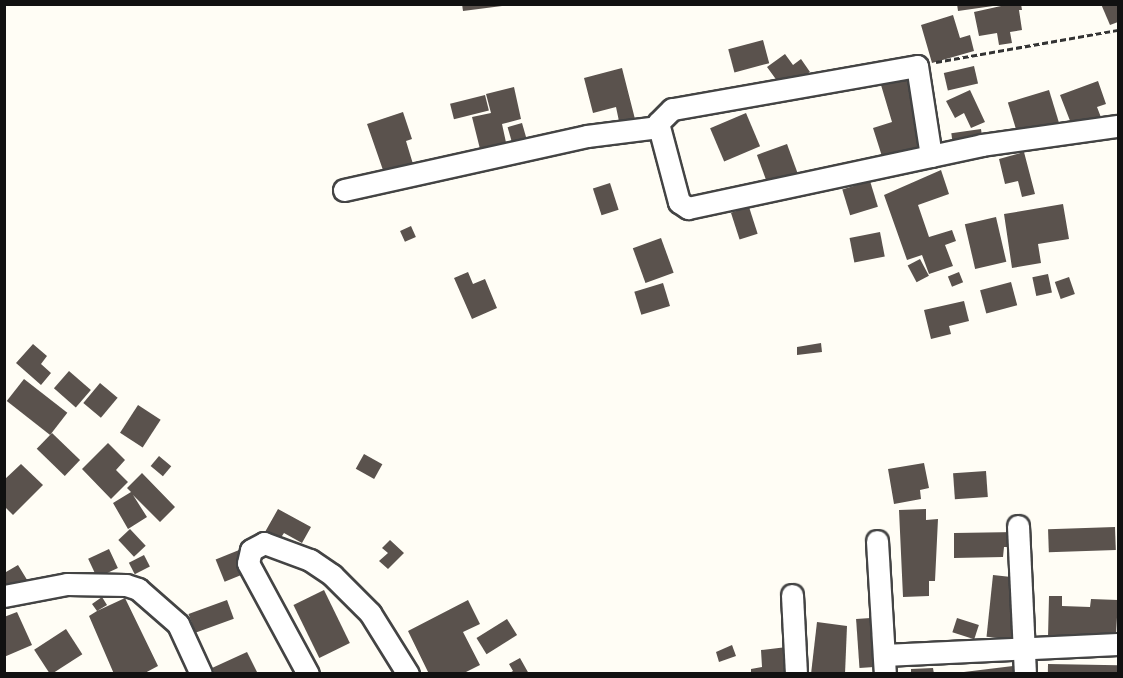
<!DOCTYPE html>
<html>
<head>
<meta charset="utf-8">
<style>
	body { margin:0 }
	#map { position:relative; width:1123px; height:678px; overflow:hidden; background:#fffdf5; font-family:Spectral,serif }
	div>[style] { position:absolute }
	.building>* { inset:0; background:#5a524d; transform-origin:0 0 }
	.path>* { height:3px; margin-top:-1.5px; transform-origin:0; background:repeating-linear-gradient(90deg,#333 0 6px,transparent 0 9px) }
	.roads { filter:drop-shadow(2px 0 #444) drop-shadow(-2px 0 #444) drop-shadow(0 2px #444) drop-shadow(0 -2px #444) }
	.minor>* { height:21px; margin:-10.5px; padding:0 10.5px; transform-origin:10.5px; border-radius:10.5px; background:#fff }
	span { translate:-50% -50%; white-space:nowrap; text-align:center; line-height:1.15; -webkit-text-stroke:6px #fff; paint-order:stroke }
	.frame { position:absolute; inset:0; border:6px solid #111; pointer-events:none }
</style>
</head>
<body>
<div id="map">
	<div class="building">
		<div style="clip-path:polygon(462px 4px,502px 4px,502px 6px,463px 11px)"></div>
		<div style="clip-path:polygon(957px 4px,993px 4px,993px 6px,958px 11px)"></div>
		<div style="clip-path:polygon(1010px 4px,1021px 4px,1022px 10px,1019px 10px,1022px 30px,1010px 32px,1012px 43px,999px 45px,997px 33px,979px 36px,974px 12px)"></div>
		<div style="clip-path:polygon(1101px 4px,1118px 4px,1118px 22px,1110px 25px)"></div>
		<div style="clip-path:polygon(953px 15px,960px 38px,970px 35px,974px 51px,932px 63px,921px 25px)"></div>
		<div style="left:763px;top:40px;width:24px;height:36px;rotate:75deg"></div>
		<div style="clip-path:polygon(785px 54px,793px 65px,801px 59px,810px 72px,783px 89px,767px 67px)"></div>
		<div style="left:974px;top:66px;width:18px;height:31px;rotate:77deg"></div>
		<div style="clip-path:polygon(622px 68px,636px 123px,620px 126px,616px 107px,593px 113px,584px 78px)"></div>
		<div style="clip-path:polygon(920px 73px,929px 156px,886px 169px,873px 128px,892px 122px,881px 85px)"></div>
		<div style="clip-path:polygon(1098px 81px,1106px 104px,1097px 107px,1102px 120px,1074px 131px,1060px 95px)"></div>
		<div style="clip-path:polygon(514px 87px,521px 119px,502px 124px,507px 147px,481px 153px,472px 117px,491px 113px,486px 94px)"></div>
		<div style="clip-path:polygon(970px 90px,985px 122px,971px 128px,964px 113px,955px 118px,946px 101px)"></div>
		<div style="left:1049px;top:90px;width:42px;height:43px;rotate:73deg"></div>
		<div style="left:485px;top:95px;width:16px;height:36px;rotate:76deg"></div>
		<div style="clip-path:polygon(403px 112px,412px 139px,406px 141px,413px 164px,384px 173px,367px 124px)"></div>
		<div style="left:746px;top:113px;width:36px;height:39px;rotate:67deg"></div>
		<div style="left:522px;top:123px;width:18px;height:15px;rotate:74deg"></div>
		<div style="left:981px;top:129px;width:14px;height:30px;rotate:82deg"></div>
		<div style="left:787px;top:144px;width:37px;height:32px;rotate:70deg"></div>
		<div style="clip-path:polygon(1024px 152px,1035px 194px,1022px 197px,1018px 181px,1005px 184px,999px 159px)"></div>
		<div style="clip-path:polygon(941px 170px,949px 194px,918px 205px,929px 237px,952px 230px,956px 241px,945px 245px,953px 266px,929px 274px,922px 255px,907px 260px,884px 195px)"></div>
		<div style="left:870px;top:181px;width:27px;height:29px;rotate:73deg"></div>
		<div style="left:610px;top:183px;width:28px;height:18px;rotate:72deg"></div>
		<div style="clip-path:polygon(1063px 204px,1069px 239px,1038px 244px,1041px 263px,1012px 268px,1004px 214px)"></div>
		<div style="left:749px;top:207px;width:28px;height:19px;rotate:72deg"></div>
		<div style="left:996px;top:217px;width:46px;height:32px;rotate:77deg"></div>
		<div style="left:411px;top:226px;width:12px;height:12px;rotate:66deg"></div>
		<div style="left:880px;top:232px;width:25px;height:31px;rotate:79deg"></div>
		<div style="left:661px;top:238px;width:37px;height:30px;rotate:70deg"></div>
		<div style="left:920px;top:259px;width:19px;height:14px;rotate:62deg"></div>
		<div style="clip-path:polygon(468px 272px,473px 284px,485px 279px,497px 308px,472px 319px,454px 278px)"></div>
		<div style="left:959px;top:272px;width:11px;height:12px;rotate:68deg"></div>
		<div style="left:1048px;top:274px;width:19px;height:16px;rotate:78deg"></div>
		<div style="left:1069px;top:277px;width:18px;height:15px;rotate:71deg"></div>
		<div style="left:1011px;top:282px;width:24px;height:32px;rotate:75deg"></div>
		<div style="left:663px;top:283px;width:24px;height:30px;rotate:73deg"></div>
		<div style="clip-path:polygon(964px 301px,969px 321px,949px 326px,951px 334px,931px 339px,924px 310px)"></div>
		<div style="clip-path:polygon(821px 343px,822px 352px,797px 355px,797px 347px)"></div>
		<div style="clip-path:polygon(33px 344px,47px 356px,41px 364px,51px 373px,41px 385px,16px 363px)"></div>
		<div style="left:69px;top:371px;width:29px;height:23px;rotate:41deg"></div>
		<div style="left:24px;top:379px;width:55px;height:28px;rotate:38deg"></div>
		<div style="left:100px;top:383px;width:23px;height:26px;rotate:40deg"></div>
		<div style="left:138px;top:405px;width:27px;height:33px;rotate:33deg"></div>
		<div style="left:52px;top:433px;width:39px;height:22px;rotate:44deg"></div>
		<div style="clip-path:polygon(108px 443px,125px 460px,116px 470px,128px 482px,111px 499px,82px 469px)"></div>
		<div style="left:364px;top:454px;width:21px;height:17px;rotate:29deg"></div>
		<div style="left:159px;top:456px;width:16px;height:13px;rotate:40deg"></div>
		<div style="clip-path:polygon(924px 463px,929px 488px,920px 490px,921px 499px,894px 504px,888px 469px)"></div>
		<div style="clip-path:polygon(21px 464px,43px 485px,13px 515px,4px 506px,4px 480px)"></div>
		<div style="left:986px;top:471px;width:26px;height:33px;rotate:86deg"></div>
		<div style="clip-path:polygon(142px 473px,175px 507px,160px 522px,133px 495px,147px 517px,128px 529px,113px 503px,131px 492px,127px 488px)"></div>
		<div style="clip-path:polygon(278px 509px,311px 527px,302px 543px,284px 533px,280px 539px,265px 532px)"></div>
		<div style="clip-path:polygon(926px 509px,926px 520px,938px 519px,935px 581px,929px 581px,929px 596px,903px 597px,899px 510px)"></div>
		<div style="left:1115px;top:527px;width:23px;height:67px;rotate:88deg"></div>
		<div style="left:130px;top:529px;width:23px;height:16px;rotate:47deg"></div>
		<div style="clip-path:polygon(1017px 532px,1017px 547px,1004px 547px,1003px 557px,954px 558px,954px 533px)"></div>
		<div style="clip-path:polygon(390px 540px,404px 553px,388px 569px,379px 561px,388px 553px,382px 548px)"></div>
		<div style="left:249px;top:546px;width:24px;height:36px;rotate:68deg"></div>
		<div style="left:109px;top:549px;width:21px;height:23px;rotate:65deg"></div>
		<div style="left:144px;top:555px;width:13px;height:17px;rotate:63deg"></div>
		<div style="clip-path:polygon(18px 565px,29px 583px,4px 597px,4px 569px,6px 572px)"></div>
		<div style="left:993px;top:575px;width:30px;height:62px;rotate:6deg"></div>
		<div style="left:324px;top:590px;width:59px;height:34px;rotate:64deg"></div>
		<div style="clip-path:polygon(1049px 596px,1062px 596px,1062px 606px,1090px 607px,1091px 599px,1118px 600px,1116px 635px,1048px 637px)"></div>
		<div style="clip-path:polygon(102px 597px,107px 605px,97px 611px,125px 598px,158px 666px,143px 674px,114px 674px,89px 616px,97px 611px,92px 604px)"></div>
		<div style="left:227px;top:600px;width:20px;height:41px;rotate:70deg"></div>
		<div style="clip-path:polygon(468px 600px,480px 624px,463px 632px,480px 665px,462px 674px,429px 674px,408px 631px)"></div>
		<div style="clip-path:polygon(17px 612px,32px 645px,4px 657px,4px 617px)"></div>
		<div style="left:885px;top:617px;width:49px;height:29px;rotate:86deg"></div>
		<div style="left:957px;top:618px;width:23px;height:15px;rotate:18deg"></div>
		<div style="left:507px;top:619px;width:19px;height:36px;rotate:58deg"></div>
		<div style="clip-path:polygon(817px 622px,847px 626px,845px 674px,811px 674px)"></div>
		<div style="left:66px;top:629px;width:30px;height:38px;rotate:57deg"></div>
		<div style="clip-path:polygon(732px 645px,736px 656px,719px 662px,716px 652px)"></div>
		<div style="clip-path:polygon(787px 647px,789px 674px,751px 674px,751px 669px,762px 667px,761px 650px)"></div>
		<div style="clip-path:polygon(247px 652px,258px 674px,215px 674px,212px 668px)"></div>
		<div style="clip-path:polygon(520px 658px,529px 674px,508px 674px,513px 671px,509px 664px)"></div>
		<div style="left:1048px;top:664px;width:70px;height:10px;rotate:1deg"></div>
		<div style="left:1013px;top:666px;width:8px;height:66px;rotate:83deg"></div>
		<div style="clip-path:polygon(933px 668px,934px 674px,911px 674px,911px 669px)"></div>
	</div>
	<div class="path">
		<div style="left:936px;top:62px;width:185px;rotate:-10deg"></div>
	</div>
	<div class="roads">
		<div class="minor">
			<div style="left:931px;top:156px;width:91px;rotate:-98.8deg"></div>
			<div style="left:917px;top:66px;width:249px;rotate:170deg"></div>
			<div style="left:672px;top:109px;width:20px;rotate:135deg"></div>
			<div style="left:658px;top:123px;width:82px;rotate:75.1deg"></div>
			<div style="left:679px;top:202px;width:11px;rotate:34deg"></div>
			<div style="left:688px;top:208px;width:301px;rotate:-12.1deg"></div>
			<div style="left:982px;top:145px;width:137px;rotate:-8deg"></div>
			<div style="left:344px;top:190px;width:249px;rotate:-12.5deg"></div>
			<div style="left:587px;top:136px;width:72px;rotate:-7.2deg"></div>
			<div style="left:1018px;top:526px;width:148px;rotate:87.3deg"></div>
			<div style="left:877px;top:541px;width:133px;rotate:86.6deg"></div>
			<div style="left:792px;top:595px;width:79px;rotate:87.1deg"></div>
			<div style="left:4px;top:596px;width:64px;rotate:-10.8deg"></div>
			<div style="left:67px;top:584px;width:59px;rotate:1deg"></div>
			<div style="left:126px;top:585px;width:13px;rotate:18deg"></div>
			<div style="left:138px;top:589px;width:53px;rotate:41.2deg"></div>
			<div style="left:178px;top:624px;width:55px;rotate:65.3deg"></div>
			<div style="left:884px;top:655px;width:234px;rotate:-2.7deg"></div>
			<div style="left:308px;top:674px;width:126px;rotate:-118.4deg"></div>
			<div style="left:248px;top:563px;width:13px;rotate:-77deg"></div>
			<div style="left:251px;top:550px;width:15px;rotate:-28deg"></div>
			<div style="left:264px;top:543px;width:49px;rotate:20.3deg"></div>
			<div style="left:310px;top:560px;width:27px;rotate:34deg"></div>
			<div style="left:332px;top:575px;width:54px;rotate:45deg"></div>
			<div style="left:370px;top:613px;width:72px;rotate:58.1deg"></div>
		</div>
	</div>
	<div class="frame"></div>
</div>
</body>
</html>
